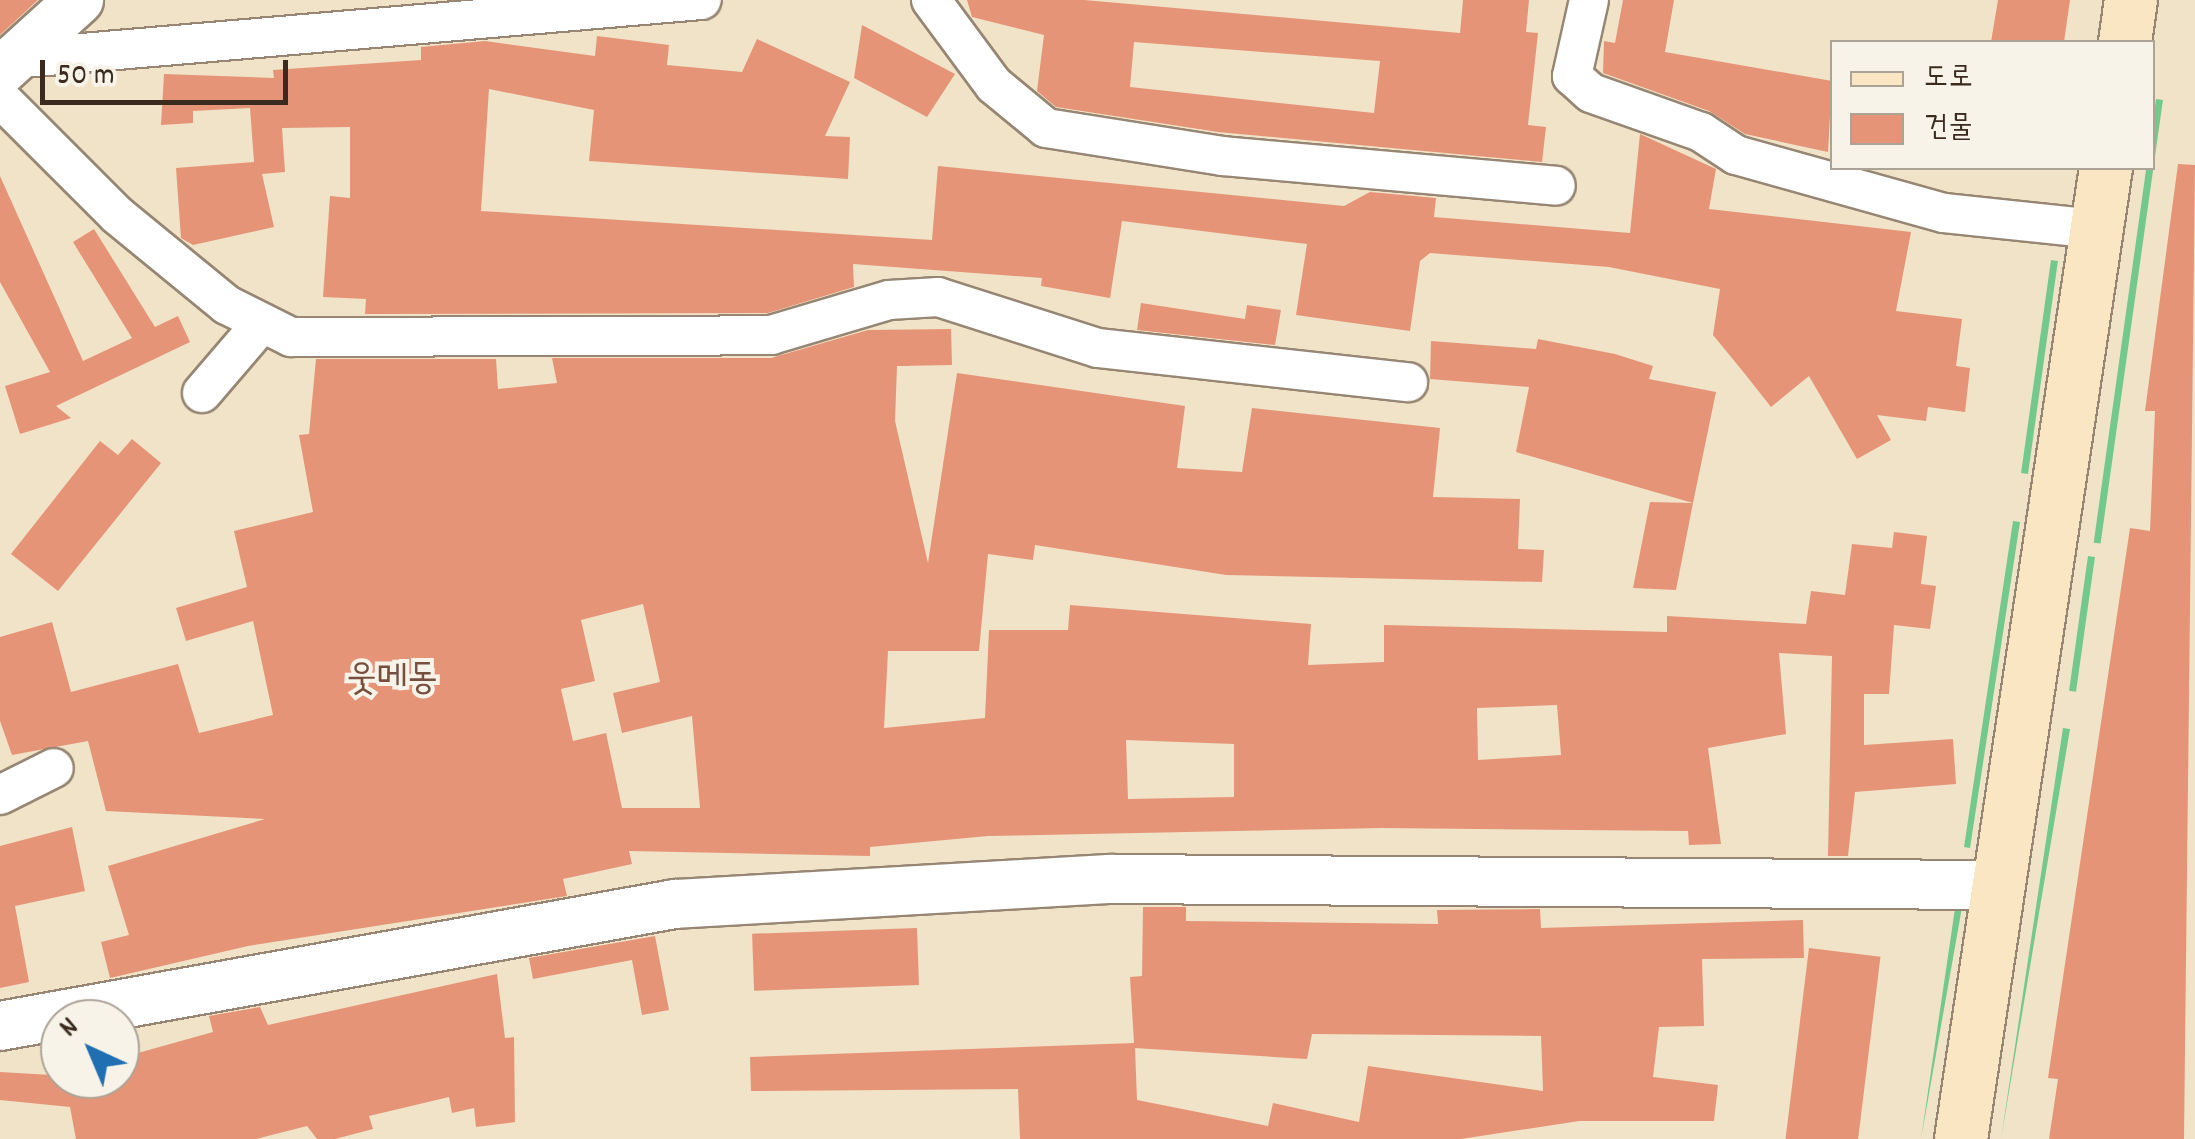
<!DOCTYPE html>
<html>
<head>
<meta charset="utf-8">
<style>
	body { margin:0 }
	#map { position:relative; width:2195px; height:1139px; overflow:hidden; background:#f0e3c8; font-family:Dekko,"Poor Story",sans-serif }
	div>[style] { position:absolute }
	.green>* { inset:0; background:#73c88d; transform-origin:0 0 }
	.building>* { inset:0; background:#e69478; transform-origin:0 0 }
	.roads { filter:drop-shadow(2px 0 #968673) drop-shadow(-2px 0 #968673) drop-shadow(0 2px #968673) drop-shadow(0 -2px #968673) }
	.minor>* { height:38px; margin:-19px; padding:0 19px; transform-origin:19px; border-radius:19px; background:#fff }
	.tertiary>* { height:48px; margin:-24px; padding:0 24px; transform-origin:24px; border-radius:24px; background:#fff }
	.secondary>* { height:52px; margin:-26px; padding:0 26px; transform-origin:26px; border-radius:26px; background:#fbe6c4 }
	span { translate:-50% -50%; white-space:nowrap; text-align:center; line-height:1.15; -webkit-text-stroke:8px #f7f3e8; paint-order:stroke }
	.quarter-label { font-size:38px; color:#774f3e }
	.legend { position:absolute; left:1830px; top:40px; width:325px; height:130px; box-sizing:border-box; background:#f7f3e8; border:2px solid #aca397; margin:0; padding:12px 18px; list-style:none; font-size:30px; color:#3b2a1e }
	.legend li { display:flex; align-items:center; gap:20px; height:50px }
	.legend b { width:50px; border:2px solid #aca397 }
	.north { position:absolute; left:40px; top:999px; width:100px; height:100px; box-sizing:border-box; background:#f7f3e8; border:2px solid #aca397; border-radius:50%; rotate:316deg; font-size:28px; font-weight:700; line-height:40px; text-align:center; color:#3b2a1e }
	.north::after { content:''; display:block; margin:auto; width:35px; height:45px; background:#1f6fb2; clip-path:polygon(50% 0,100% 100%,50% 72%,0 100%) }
	.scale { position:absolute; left:40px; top:60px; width:248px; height:45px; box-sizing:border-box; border:5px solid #3b2a1e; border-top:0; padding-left:12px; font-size:30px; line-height:35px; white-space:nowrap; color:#3b2a1e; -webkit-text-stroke:8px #f7f3e8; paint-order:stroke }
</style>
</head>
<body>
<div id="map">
	<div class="green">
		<div style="left:2156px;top:99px;width:7px;height:448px;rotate:8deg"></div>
		<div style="left:2051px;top:260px;width:7px;height:215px;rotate:8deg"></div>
		<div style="clip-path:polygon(2013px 521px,2020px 522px,1970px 848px,1964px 847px)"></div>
		<div style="left:2088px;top:556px;width:7px;height:136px;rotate:8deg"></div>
		<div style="clip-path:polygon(2063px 728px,2070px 729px,2001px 1139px)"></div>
		<div style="clip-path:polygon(1957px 895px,1964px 896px,1921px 1139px)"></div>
	</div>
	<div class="building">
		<div style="clip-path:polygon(0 0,38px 0,0 35px)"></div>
		<div style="clip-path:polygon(evenodd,967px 0,1084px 0,1460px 33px,1463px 0,1529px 0,1526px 32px,1538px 33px,1528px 125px,1546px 127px,1542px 162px,1218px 132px,1056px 107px,1037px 91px,1044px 35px,972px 17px,967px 0,1134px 42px,1380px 61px,1374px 113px,1130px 87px,1134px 42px)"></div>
		<div style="clip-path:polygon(1623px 0,1674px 0,1665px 52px,1832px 81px,1828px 152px,1745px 134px,1709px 111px,1603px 73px,1604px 41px,1615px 43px)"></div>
		<div style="clip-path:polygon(1998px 0,2070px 0,2064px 42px,1991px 42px)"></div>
		<div style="clip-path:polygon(862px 25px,955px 74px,927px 117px,854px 78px)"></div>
		<div style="clip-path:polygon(597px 36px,669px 45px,667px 65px,742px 72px,757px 39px,850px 82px,825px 136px,850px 137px,848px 179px,589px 161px,594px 110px,489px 89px,481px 211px,932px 240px,938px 166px,1344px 206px,1370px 192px,1436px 198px,1434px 217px,1630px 233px,1640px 134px,1716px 169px,1709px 209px,1911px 232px,1896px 311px,1962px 319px,1956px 366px,1970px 368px,1965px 412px,1928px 407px,1926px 421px,1877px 415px,1891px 440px,1857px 459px,1809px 376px,1771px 407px,1745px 374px,1713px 335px,1720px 289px,1609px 267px,1430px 253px,1420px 261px,1410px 331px,1296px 315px,1307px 244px,1122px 221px,1110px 298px,1041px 286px,1042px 278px,853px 264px,854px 287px,768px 313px,365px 314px,366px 299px,323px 297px,330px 196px,350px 198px,350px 127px,282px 128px,285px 172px,262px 174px,274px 227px,193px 245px,181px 238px,176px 168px,254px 162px,250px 108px,193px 111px,193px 123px,161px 125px,164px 74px,274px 78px,273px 70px,421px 60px,421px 47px,485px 41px,595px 56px)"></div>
		<div style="clip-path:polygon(2178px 164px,2195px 165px,2184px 1139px,2049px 1139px,2058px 1079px,2048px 1078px,2130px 528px,2150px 531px,2155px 411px,2145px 411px)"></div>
		<div style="clip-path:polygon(0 176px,83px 361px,132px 338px,73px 242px,94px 229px,155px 327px,178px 316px,190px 342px,56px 406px,71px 418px,20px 434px,5px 386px,50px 372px,0 282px)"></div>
		<div style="clip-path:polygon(1141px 303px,1245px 319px,1247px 305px,1281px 310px,1275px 345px,1137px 330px)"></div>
		<div style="clip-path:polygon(evenodd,951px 329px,952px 365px,897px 366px,895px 421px,928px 563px,957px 373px,1185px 406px,1177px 468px,1242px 472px,1252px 408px,1440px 428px,1433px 497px,1520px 499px,1518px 549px,1544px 550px,1542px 582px,1226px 575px,1035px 545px,1033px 560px,988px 554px,979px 651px,888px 651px,884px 728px,985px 718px,989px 630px,1068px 630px,1070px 605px,1311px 624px,1308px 665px,1384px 662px,1384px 625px,1667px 632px,1667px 616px,1806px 624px,1811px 591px,1845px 595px,1852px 544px,1892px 548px,1894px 532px,1927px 536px,1921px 584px,1936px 586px,1930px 629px,1894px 625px,1889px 694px,1864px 694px,1864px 745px,1953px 739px,1956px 784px,1855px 792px,1848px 856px,1828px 856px,1832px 656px,1779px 653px,1786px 734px,1708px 748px,1721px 844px,1689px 845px,1688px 831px,1382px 828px,988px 836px,870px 847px,870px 856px,629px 851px,632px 864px,563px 879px,567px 896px,248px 946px,110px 978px,101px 942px,129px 935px,108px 866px,265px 819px,106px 811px,88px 741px,12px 755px,0 721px,0 637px,52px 622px,71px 692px,178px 664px,199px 733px,273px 715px,253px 621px,186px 641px,176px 608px,247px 587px,234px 531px,313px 512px,299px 435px,309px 434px,316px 359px,496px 359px,498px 389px,557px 383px,552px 358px,771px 358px,868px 330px,951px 329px,643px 604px,660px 682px,613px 693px,622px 733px,692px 716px,700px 808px,622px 808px,606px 733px,573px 741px,561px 689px,595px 681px,581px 620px,643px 604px,951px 329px,1557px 705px,1561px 755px,1478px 760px,1477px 708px,1557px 705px,951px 329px,1126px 740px,1234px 744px,1234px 797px,1128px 799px,1126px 740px)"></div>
		<div style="clip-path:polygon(1538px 339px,1615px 354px,1653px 366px,1649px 379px,1716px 392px,1693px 503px,1516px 452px,1529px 387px,1430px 379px,1431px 341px,1536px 349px)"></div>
		<div style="clip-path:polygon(132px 439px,161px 463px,58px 591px,11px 554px,100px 441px,118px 455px)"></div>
		<div style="clip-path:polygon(1650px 502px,1693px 503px,1676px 590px,1633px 588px)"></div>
		<div style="clip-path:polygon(72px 827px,85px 891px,15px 906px,29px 982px,0 988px,0 846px)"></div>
		<div style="clip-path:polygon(evenodd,1143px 907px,1186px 907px,1186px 921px,1438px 924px,1437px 910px,1540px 909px,1541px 928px,1803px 920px,1804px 958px,1702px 959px,1704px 1026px,1659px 1027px,1653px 1077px,1718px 1085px,1714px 1121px,1579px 1121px,1461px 1139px,1020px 1139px,1018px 1089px,751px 1091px,750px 1057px,1134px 1043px,1130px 977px,1142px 976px,1143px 907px,1312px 1034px,1541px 1036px,1543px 1091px,1368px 1066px,1359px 1122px,1273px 1103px,1268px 1126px,1137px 1100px,1135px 1048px,1307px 1059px,1312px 1034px)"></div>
		<div style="left:917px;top:928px;width:57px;height:165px;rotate:88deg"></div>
		<div style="clip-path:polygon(655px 936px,669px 1010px,642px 1015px,632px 960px,533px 979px,529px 958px)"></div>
		<div style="left:1809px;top:948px;width:72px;height:193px;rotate:7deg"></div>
		<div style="clip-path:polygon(497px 974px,505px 1038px,514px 1037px,515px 1122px,476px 1127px,474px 1108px,452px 1113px,449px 1097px,369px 1116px,373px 1129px,335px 1139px,317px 1139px,307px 1126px,256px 1139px,76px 1139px,70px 1107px,0 1100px,0 1072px,120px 1079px,120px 1058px,213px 1032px,209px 1016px,260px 1007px,268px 1025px)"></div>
	</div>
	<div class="roads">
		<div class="minor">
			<div style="left:931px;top:0;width:106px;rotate:53.5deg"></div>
			<div style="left:994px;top:85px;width:67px;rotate:39.6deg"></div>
			<div style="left:1046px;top:128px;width:179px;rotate:9deg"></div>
			<div style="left:1223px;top:156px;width:334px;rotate:5.1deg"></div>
			<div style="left:1589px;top:0;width:78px;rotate:102.6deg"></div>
			<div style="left:1572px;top:76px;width:25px;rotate:42deg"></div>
			<div style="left:1591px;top:93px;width:117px;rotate:19.5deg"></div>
			<div style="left:1701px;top:132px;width:42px;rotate:33.3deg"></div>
			<div style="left:1736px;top:155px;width:216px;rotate:15.6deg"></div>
			<div style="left:1944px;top:213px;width:154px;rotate:6deg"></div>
			<div style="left:12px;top:59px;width:692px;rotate:-4.89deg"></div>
			<div style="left:0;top:98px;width:165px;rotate:45deg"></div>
			<div style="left:117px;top:215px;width:142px;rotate:39.3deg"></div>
			<div style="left:227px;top:305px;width:72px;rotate:26.6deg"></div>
			<div style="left:291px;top:337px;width:480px;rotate:-0.2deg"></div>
			<div style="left:771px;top:335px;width:123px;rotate:-16.5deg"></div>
			<div style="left:889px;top:300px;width:49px;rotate:-3.5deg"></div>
			<div style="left:938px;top:297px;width:168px;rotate:17.7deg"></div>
			<div style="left:1098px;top:348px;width:312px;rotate:6.3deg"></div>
			<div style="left:202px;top:393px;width:92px;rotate:-49.4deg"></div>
			<div style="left:0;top:795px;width:60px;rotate:-26.6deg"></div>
		</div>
		<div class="tertiary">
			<div style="left:0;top:72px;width:107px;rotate:-42.3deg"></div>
			<div style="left:0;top:1026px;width:686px;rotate:-10.25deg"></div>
			<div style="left:675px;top:904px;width:436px;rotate:-3.3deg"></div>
			<div style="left:1110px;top:879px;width:889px;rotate:0.39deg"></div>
		</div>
		<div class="secondary">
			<div style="left:2125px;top:42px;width:42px;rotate:-81.9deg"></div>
			<div style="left:1961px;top:1139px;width:982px;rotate:-81.51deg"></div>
		</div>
	</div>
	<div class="quarter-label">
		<span style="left:392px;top:681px">웃메동</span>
	</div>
	<ul class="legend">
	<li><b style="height:12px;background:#fbe6c4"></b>도로</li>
	<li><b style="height:28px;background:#e69478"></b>건물</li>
	</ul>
	<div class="north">N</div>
	<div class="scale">50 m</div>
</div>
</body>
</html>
